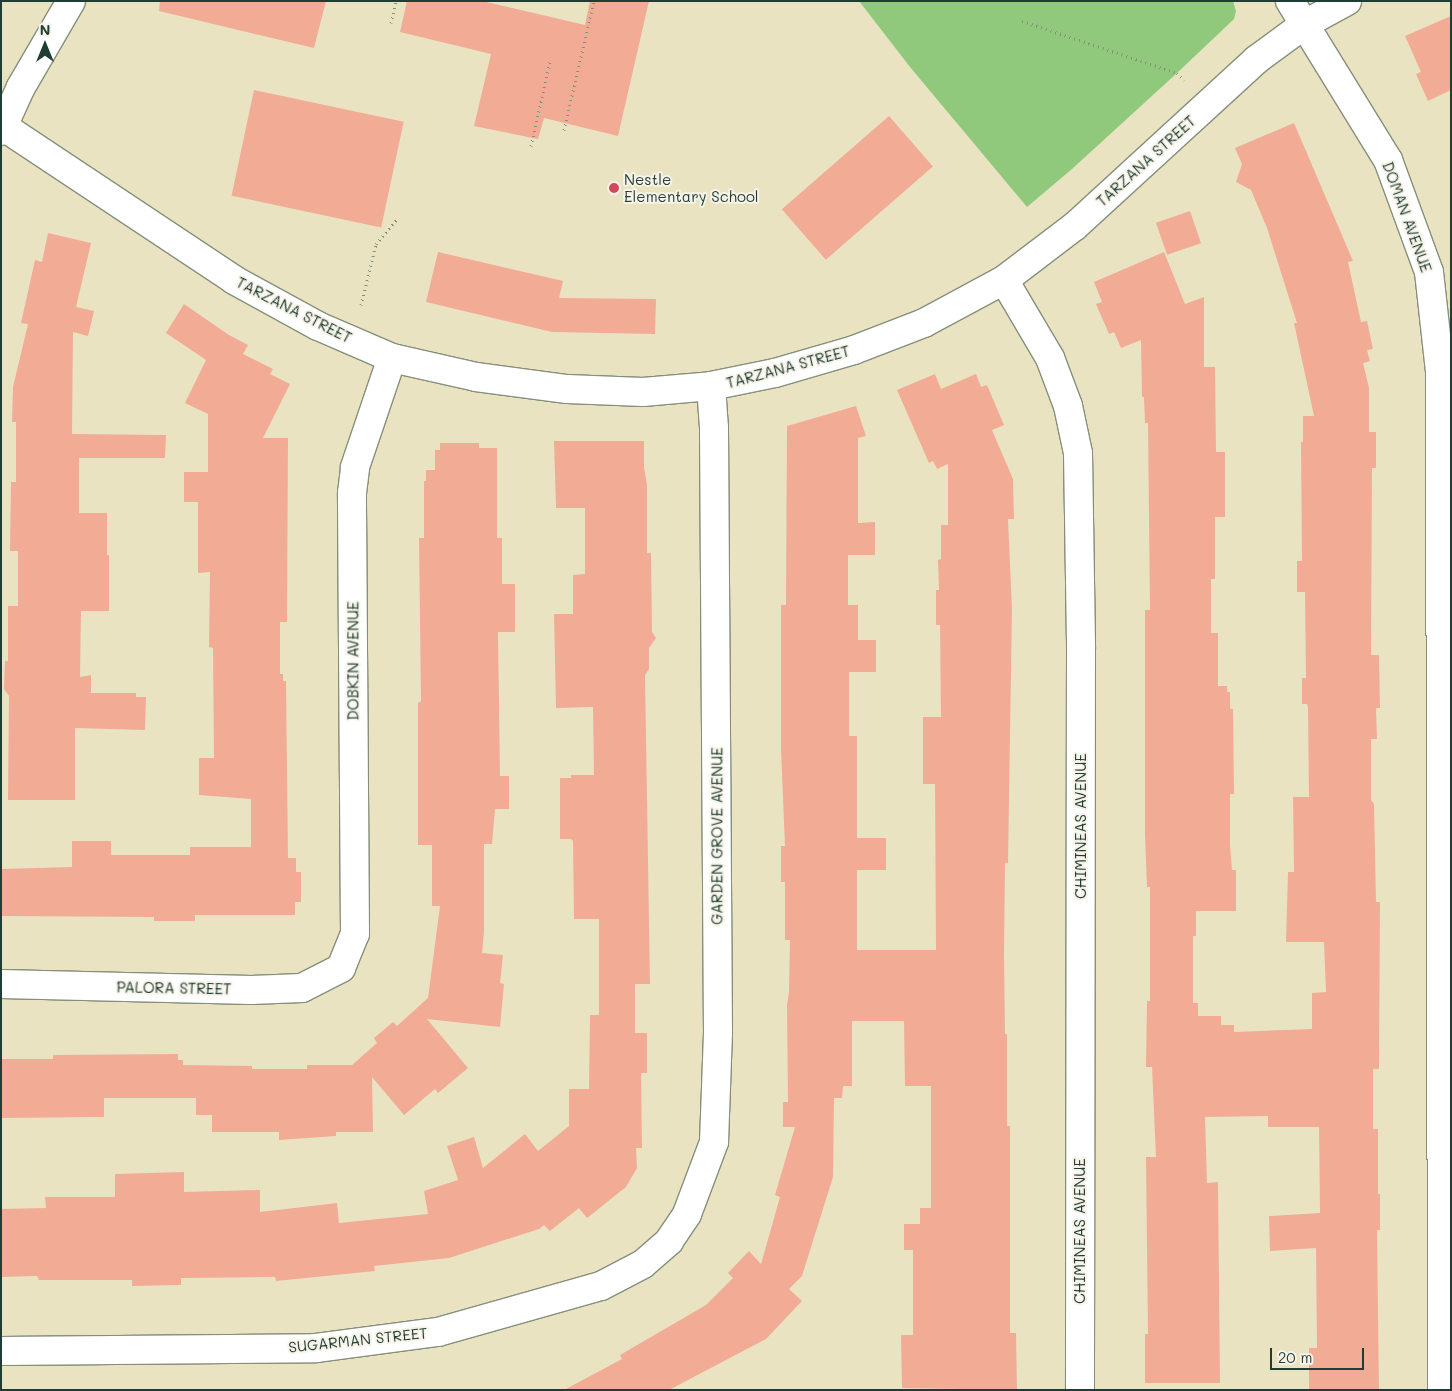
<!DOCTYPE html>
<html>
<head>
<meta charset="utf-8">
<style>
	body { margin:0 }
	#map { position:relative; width:1452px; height:1391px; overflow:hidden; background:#e9e3c2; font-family:Mali,sans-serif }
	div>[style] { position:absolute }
	.green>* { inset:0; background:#90c97c }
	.building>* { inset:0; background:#f2ac96; transform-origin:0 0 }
	.path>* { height:3px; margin-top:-1.5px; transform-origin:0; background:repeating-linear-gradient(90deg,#84907b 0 1px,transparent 0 5px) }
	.roads { filter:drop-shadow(1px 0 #84907b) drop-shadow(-1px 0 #84907b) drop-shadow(0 1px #84907b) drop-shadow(0 -1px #84907b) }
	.minor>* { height:28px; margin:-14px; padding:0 14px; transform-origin:14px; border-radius:14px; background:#fff }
	.dots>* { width:14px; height:14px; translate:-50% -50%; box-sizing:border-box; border:2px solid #f7f3e8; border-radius:50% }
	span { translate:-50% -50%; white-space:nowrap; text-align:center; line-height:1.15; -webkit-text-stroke:4px #f7f3e8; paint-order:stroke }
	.street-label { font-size:15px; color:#1f3d34 }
	.poi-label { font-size:15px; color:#1f3d34 }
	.left { translate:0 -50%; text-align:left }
	.frame { position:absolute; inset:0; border:2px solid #1f3d34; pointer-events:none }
	.north { position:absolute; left:20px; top:20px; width:50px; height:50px; -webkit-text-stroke:4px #f7f3e8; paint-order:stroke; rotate:0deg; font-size:14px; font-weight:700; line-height:20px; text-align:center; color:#1f3d34 }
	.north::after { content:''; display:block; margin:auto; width:18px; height:22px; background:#1f3d34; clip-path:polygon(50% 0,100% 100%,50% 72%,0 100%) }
	.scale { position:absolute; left:1270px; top:1348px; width:94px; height:22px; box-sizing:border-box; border:2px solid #1f3d34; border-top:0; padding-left:6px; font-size:15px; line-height:18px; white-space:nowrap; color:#1f3d34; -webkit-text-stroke:4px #f7f3e8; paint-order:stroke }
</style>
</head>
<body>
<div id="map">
	<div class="green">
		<div style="clip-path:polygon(859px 1px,1233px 1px,1236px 11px,1234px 19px,1177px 73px,1072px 169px,1027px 207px,910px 67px)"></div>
	</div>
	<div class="building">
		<div style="clip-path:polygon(160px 1px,326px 1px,314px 48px,159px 11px)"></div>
		<div style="clip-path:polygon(407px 1px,482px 1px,585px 25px,590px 1px,649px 1px,618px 136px,544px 118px,538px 139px,474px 126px,491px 54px,400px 32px)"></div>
		<div style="clip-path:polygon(1451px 16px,1451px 90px,1428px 101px,1416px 74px,1421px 72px,1405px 36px)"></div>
		<div style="left:254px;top:90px;width:153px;height:108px;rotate:12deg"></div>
		<div style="left:889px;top:116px;width:67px;height:142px;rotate:49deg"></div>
		<div style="clip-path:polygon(1294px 123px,1353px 261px,1348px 262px,1361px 322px,1367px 321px,1373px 349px,1367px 350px,1370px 361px,1363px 363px,1369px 388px,1369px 432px,1376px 432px,1376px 468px,1372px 468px,1371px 655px,1379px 655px,1380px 708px,1376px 708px,1377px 739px,1371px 739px,1371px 800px,1374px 804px,1376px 902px,1380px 902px,1379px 1069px,1373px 1069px,1373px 1129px,1378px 1129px,1378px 1194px,1380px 1194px,1380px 1230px,1377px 1230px,1379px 1390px,1309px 1390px,1309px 1348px,1317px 1348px,1316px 1248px,1270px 1251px,1269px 1216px,1320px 1213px,1319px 1127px,1268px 1127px,1268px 1116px,1205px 1117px,1207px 1183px,1218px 1182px,1220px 1383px,1145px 1383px,1145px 1334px,1148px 1334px,1146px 1157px,1156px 1157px,1152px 1067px,1146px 1067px,1147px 1001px,1150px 1001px,1150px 887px,1147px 887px,1145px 835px,1145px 610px,1150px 610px,1148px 423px,1145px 423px,1144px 397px,1142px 397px,1141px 340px,1121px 348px,1114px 332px,1109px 334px,1096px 304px,1102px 302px,1094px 282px,1164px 252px,1185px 304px,1204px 297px,1204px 367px,1215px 367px,1216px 452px,1225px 452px,1225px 517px,1215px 517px,1215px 579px,1211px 579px,1211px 633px,1218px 633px,1218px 686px,1227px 686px,1227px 692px,1230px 692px,1230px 709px,1233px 709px,1234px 794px,1230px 794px,1230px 845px,1232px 870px,1236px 870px,1236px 911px,1196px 911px,1196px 936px,1193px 936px,1193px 1003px,1198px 1003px,1198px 1016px,1221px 1016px,1221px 1025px,1234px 1025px,1234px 1032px,1312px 1029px,1312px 993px,1326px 992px,1324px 942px,1286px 942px,1288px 872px,1294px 872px,1293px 797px,1309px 797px,1308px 707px,1307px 704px,1302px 704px,1302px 678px,1306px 678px,1305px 592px,1297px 592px,1297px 561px,1302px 561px,1301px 442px,1303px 442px,1303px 416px,1314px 416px,1294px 323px,1297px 323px,1267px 228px,1251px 190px,1236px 182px,1242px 164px,1235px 148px)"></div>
		<div style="left:1190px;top:211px;width:34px;height:36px;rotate:71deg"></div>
		<div style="clip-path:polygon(48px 233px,91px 243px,76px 307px,94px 311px,88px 336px,73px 332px,72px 434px,166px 435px,165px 458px,79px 458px,79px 513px,107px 513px,107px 555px,109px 555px,109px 611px,81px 611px,80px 677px,91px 675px,91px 693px,136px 693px,136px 697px,146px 697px,145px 730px,75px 728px,75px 800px,8px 800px,9px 696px,4px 689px,5px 661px,8px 661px,8px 606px,18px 606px,18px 551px,10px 551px,11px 482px,16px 482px,16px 422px,12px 422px,13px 387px,28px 324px,21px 323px,35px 260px,42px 262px)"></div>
		<div style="clip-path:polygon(438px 252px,563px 281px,559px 298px,656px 299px,655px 334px,552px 332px,426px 302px)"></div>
		<div style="clip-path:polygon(184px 304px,229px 335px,248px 345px,243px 354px,273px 369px,270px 374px,290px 384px,263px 438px,288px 438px,287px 622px,280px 622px,280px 674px,283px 674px,283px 681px,286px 681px,288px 858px,296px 858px,296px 872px,301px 872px,301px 902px,295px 902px,295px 915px,195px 915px,195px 921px,154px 921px,154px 917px,1px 916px,1px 869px,72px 867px,72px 841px,111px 841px,111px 855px,190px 855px,190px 847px,251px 847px,251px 799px,199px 795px,199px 758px,214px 758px,213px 648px,209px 647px,210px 572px,198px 573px,198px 502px,184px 502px,184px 472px,208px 472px,208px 414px,185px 403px,206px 360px,166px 333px)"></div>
		<div style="clip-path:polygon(935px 374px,941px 389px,976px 374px,981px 387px,987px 385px,1004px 425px,992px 430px,1013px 479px,1014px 519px,1008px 519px,1012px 609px,1008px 863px,1005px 863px,1004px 953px,1005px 1034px,1007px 1034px,1007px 1126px,1010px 1126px,1010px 1333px,1016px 1333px,1017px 1390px,902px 1388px,901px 1335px,913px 1335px,913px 1250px,904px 1250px,904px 1224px,920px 1224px,920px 1208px,931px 1208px,931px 1086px,905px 1086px,904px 1021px,852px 1021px,852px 1086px,843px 1086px,842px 1098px,834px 1098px,833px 1177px,802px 1276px,789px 1289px,802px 1301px,766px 1339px,669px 1390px,564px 1390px,622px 1359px,620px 1355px,706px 1305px,733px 1278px,728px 1273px,749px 1251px,761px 1264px,780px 1197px,775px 1195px,795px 1127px,783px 1127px,783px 1102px,788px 1102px,787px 1005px,789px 992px,790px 940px,785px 940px,785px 882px,781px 882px,781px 846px,785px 846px,781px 749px,781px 605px,786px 605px,787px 426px,856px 406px,866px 436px,858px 438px,858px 523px,875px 522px,875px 555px,848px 555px,848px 605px,858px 605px,858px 640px,876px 640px,876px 672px,849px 672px,849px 736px,857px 736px,857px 838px,886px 838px,886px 870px,857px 870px,857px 950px,936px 950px,935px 784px,923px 784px,923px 717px,941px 717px,940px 625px,936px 625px,936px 590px,939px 590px,938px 560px,941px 559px,941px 525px,948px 525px,948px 464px,937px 469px,933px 461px,929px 463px,897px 390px)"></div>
		<div style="clip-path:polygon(554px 441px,644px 441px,644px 467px,647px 485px,647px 553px,651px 553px,652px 632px,656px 638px,649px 648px,649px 669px,645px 675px,650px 984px,635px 984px,635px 1033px,647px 1033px,647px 1073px,641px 1073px,642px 1148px,636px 1148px,637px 1168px,626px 1187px,587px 1218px,579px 1208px,550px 1231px,544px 1225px,539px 1229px,449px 1258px,374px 1266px,375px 1271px,276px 1281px,275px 1277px,181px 1278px,181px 1285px,132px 1286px,132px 1280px,39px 1280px,37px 1276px,1px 1277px,1px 1209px,46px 1208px,45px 1197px,115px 1197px,115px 1174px,184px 1172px,184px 1192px,260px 1190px,260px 1212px,337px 1203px,339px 1223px,428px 1214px,424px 1191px,458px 1180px,447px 1146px,474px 1137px,483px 1168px,525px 1134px,538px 1151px,569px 1126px,569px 1089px,589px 1089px,590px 1015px,599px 1015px,599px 919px,574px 919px,573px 841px,571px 839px,560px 839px,560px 778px,571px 778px,571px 775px,594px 775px,593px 707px,556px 708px,554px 614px,573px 614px,573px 575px,585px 574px,585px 508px,556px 508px)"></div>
		<div style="clip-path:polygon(440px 443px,479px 443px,479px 448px,497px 448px,497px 538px,502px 538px,502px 584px,515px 584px,515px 632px,498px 632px,500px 776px,509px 776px,509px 809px,495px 809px,492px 844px,484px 844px,484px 932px,482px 953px,503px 955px,500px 983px,504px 984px,500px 1027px,427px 1019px,468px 1068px,438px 1093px,435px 1089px,404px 1115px,372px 1077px,373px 1132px,336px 1132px,336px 1136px,279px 1140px,279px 1132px,212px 1132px,212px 1115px,196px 1115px,196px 1098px,104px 1098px,104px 1117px,1px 1118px,1px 1059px,53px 1059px,53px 1055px,178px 1054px,178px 1060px,183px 1060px,183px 1065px,252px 1066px,252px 1069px,307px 1069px,307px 1065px,352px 1065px,377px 1043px,374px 1038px,393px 1022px,397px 1026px,428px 998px,440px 906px,432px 906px,432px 845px,418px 845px,418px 703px,421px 701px,419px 538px,424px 538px,424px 481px,426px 481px,426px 470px,435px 470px,435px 450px,440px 450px)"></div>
	</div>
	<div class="path">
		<div style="left:1022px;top:21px;width:163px;rotate:18.5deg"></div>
		<div style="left:1177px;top:73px;width:10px;rotate:45deg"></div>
		<div style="left:391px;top:23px;width:23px;rotate:-77deg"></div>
		<div style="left:564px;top:130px;width:132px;rotate:-76.9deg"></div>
		<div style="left:531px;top:146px;width:87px;rotate:-77.4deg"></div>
		<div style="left:361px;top:305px;width:63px;rotate:-76.2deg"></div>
		<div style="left:376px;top:244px;width:33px;rotate:-50deg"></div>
	</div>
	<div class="roads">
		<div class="minor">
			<div style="left:1290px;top:1px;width:187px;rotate:58.4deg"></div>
			<div style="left:1388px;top:160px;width:119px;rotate:69.9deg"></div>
			<div style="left:1429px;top:272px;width:101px;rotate:83.7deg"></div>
			<div style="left:1440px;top:372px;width:1018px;rotate:89.89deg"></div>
			<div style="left:1px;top:125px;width:280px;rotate:33.6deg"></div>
			<div style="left:234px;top:280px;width:96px;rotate:28.7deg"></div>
			<div style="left:318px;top:326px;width:81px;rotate:23.4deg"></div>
			<div style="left:392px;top:358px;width:86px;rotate:12.7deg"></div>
			<div style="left:476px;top:377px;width:92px;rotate:7.5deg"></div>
			<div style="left:567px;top:389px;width:76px;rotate:2.3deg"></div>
			<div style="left:643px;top:392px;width:68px;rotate:-5deg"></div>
			<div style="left:711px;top:386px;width:65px;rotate:-11.5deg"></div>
			<div style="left:775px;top:373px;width:82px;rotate:-16.2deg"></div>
			<div style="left:854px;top:350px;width:75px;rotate:-21.1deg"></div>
			<div style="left:924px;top:323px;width:91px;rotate:-28.3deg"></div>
			<div style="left:1004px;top:280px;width:89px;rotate:-37.3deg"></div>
			<div style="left:1075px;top:226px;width:246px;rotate:-42.5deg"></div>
			<div style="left:1256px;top:60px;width:61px;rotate:-36.3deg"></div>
			<div style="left:1305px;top:24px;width:48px;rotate:-28.7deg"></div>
			<div style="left:1px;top:131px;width:48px;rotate:-65.6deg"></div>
			<div style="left:21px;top:87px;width:99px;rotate:-59.8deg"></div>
			<div style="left:1004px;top:280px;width:91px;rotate:59.5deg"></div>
			<div style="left:1050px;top:358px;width:51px;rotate:69.4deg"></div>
			<div style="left:1068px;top:406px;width:48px;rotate:78deg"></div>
			<div style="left:1078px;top:453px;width:196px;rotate:89.1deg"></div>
			<div style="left:1081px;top:649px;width:741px;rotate:90.08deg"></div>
			<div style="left:1px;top:984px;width:250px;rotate:1.4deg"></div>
			<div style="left:251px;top:990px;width:51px;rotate:-2.2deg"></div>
			<div style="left:302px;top:988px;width:44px;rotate:-27.1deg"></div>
			<div style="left:341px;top:968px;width:37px;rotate:-68deg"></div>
			<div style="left:355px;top:934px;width:441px;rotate:-90.4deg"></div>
			<div style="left:352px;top:493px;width:26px;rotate:-83deg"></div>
			<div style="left:355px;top:467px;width:115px;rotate:-71.3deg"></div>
			<div style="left:1px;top:1351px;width:315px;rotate:-0.5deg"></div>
			<div style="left:316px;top:1348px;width:123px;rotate:-7.5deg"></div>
			<div style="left:438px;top:1332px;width:169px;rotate:-15.8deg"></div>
			<div style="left:601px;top:1286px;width:47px;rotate:-27.6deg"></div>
			<div style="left:643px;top:1264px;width:35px;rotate:-41deg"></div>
			<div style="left:669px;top:1241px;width:32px;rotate:-56deg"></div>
			<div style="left:687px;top:1214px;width:77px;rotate:-69.4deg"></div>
			<div style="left:714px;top:1142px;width:109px;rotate:-87.9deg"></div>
			<div style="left:718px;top:1033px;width:605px;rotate:-90.38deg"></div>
			<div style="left:714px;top:428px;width:42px;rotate:-94.1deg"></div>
		</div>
	</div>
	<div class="dots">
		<div style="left:614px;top:188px;background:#d1495b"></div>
	</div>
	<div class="street-label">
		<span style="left:1146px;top:161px;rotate:-42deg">TARZANA STREET</span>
		<span style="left:1407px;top:217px;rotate:70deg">DOMAN AVENUE</span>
		<span style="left:294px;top:310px;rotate:27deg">TARZANA STREET</span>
		<span style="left:788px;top:367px;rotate:-15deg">TARZANA STREET</span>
		<span style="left:353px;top:661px;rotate:-90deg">DOBKIN AVENUE</span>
		<span style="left:1081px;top:826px;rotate:-90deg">CHIMINEAS AVENUE</span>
		<span style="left:717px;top:836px;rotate:-90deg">GARDEN GROVE AVENUE</span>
		<span style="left:174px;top:988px;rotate:1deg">PALORA STREET</span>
		<span style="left:1080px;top:1231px;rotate:-90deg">CHIMINEAS AVENUE</span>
		<span style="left:358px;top:1340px;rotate:-6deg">SUGARMAN STREET</span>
	</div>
	<div class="poi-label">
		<span class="left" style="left:624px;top:188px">Nestle<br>Elementary School</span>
	</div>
	<div class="frame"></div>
	<div class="north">N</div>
	<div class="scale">20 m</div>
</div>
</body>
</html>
